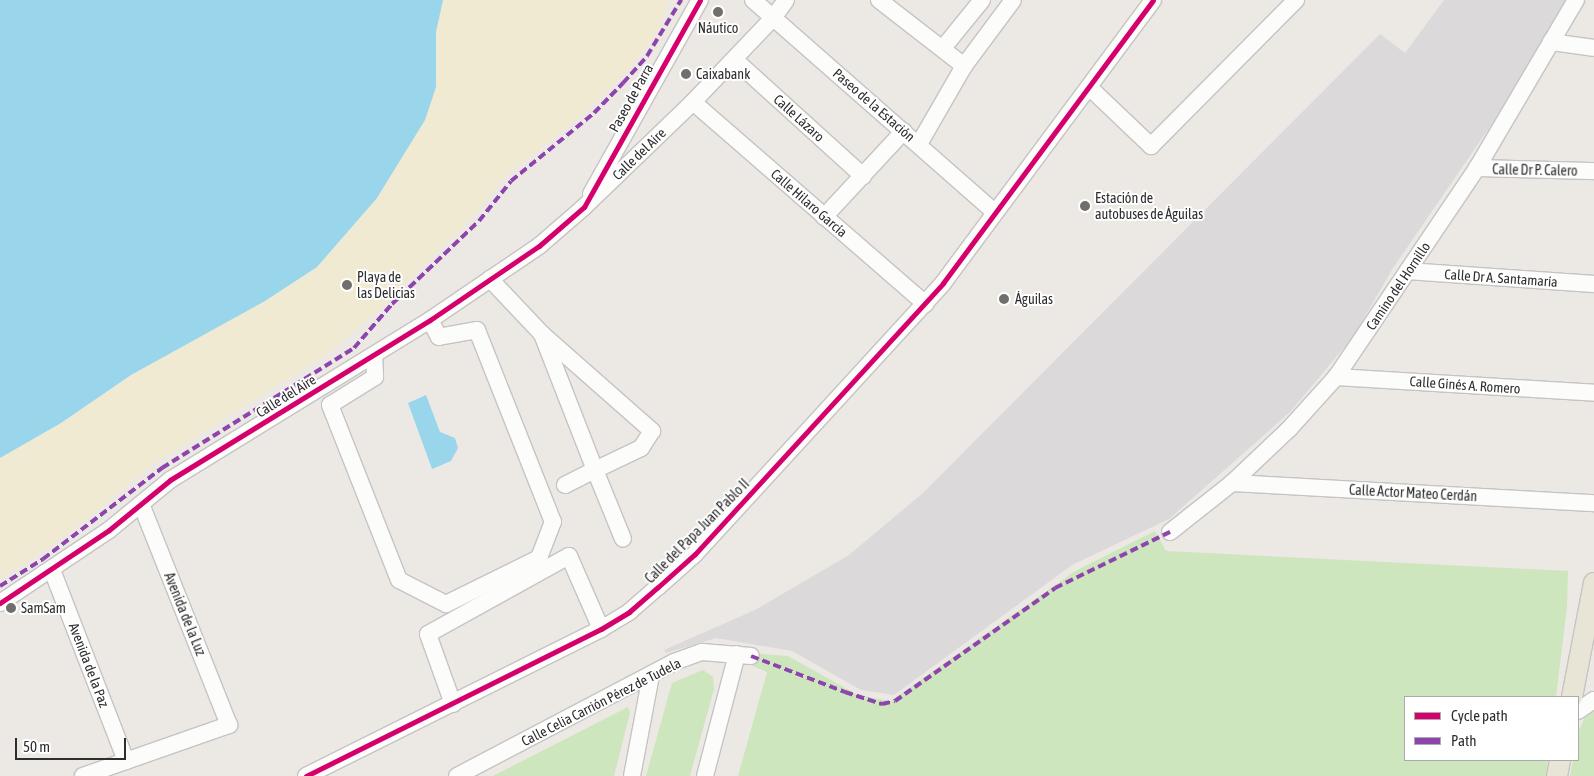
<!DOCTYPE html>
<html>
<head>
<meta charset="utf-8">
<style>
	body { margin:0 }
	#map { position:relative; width:1594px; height:776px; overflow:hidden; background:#ece8e4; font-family:"Asap Condensed",sans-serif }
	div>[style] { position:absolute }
	.industrial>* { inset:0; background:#dcd9db }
	.green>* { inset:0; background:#cee6be }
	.sand>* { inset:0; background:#f0ead3 }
	.water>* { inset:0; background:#99d6ec }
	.roads { filter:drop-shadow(1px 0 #c5c4c5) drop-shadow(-1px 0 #c5c4c5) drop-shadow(0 1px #c5c4c5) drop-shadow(0 -1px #c5c4c5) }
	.minor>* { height:16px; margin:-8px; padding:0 8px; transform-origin:8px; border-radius:8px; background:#fcfcfb }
	.major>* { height:20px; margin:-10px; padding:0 10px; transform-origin:10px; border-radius:10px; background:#e8e4d6 }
	.quiet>* { height:4px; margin-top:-2px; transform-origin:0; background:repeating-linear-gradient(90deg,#8e44ad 0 8px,transparent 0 12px) }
	.cycleway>* { height:5px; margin:-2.5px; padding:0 2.5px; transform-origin:2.5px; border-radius:2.5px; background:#d6006c }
	.dots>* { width:14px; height:14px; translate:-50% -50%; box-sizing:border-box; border:2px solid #fff; border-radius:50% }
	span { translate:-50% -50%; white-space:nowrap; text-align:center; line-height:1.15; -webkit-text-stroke:4px #fff; paint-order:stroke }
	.poi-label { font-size:14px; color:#2e2e2e }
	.left { translate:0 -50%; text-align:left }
	.street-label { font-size:14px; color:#2e2e2e }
	.legend { position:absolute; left:1404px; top:696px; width:175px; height:65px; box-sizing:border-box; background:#fff; border:1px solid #ababab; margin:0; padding:6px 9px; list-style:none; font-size:15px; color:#2e2e2e }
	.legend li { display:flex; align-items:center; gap:10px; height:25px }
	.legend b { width:25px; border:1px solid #ababab }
	.scale { position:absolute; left:15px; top:738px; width:111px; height:22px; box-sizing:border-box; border:2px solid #2e2e2e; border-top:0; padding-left:6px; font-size:15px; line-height:18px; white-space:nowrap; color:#2e2e2e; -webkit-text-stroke:4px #fff; paint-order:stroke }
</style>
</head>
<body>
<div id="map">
	<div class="industrial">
		<div style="clip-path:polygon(1444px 0,1570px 0,1509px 99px,1393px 268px,1353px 337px,1290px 412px,1169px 519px,1072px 565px,894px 695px,861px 690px,792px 651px,716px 638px,666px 653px,664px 650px,755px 610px,849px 555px,923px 493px,1380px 34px,1405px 53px)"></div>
	</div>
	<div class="green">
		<div style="clip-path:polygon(1155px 531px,1166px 551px,1568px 571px,1567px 607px,1556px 697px,1405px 697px,1405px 760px,1548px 760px,1546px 776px,738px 776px,767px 672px,714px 650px,788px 656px,858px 695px,891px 701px,1075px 571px)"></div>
		<div style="clip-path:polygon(703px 670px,713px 677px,714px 689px,690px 776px,646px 776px,672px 683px)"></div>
		<div style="clip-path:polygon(628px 707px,630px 713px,614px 776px,493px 776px)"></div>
		<div style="clip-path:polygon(1594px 710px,1594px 776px,1570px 776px,1573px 760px,1578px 760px,1578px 732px,1586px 715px)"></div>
	</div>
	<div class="sand">
		<div style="clip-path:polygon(443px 0,668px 0,660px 28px,634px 64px,588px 110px,503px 179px,472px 218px,371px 317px,330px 352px,158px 461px,56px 543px,0 579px,0 458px,61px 423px,131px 375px,265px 301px,317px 267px,436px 87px,436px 32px)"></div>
	</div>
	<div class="water">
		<div style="clip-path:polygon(0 0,443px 0,436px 32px,436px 87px,425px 120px,377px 198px,317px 267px,265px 301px,131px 375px,61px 423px,0 458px)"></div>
		<div style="clip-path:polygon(426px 395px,440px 432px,455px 438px,458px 448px,451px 461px,432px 469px,408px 403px)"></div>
	</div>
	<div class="roads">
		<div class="minor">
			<div style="left:753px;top:0;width:321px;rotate:41.3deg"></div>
			<div style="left:879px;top:0;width:108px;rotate:37.8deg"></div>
			<div style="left:1551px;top:42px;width:43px;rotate:7.9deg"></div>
			<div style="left:943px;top:48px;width:62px;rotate:-50.9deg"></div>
			<div style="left:735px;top:60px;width:173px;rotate:42.2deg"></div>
			<div style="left:1089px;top:87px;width:86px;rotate:43.6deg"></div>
			<div style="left:1151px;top:146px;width:206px;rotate:-45.2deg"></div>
			<div style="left:693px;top:102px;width:308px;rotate:41deg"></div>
			<div style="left:919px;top:144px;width:90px;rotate:-60deg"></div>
			<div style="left:964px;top:66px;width:82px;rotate:-53.4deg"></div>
			<div style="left:1477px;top:168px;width:117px;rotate:1.5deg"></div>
			<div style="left:591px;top:194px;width:223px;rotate:-60.7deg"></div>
			<div style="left:824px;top:217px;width:117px;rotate:-47.1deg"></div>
			<div style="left:1408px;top:271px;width:186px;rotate:4deg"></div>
			<div style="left:490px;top:279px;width:76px;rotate:46.6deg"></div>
			<div style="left:542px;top:334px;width:147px;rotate:41.4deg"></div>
			<div style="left:652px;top:431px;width:20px;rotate:123deg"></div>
			<div style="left:641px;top:448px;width:51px;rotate:154.4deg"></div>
			<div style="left:595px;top:470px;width:146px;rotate:-111.3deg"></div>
			<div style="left:374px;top:355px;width:22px;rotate:87deg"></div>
			<div style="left:375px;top:377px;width:53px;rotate:148.1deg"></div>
			<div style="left:330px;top:405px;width:188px;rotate:68.5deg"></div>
			<div style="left:399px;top:580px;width:53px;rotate:27.1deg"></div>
			<div style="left:446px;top:604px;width:104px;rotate:-26.3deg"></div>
			<div style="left:539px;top:558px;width:39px;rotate:-69deg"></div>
			<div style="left:553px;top:522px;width:206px;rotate:-111.6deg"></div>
			<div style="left:477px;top:330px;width:39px;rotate:170deg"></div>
			<div style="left:439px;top:337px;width:19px;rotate:-118deg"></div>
			<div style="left:1336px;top:377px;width:258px;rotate:3.5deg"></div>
			<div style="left:1232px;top:483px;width:363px;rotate:3.2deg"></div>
			<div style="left:565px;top:485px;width:34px;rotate:-27deg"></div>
			<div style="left:595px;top:470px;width:74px;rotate:67.9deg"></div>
			<div style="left:1170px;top:532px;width:79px;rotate:-38.3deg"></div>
			<div style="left:1232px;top:483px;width:80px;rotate:-43.5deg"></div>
			<div style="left:1290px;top:428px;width:69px;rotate:-48deg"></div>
			<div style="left:1336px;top:377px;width:252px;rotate:-56deg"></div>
			<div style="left:1477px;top:168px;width:195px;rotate:-59.5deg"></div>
			<div style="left:52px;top:570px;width:205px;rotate:68.8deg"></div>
			<div style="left:0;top:603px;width:131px;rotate:-33.8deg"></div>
			<div style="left:109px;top:530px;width:79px;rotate:-39.3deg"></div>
			<div style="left:170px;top:480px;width:305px;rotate:-31.6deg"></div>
			<div style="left:430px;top:320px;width:132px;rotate:-34.2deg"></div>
			<div style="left:539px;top:246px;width:60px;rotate:-40.9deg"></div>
			<div style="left:584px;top:207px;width:151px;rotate:-43.9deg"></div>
			<div style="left:693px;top:102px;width:116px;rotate:-46.4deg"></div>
			<div style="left:773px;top:18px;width:22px;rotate:-54deg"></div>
			<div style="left:453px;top:704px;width:74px;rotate:-109.7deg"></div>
			<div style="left:428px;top:634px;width:161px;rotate:-29deg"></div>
			<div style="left:569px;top:556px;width:80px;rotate:66.3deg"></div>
			<div style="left:1578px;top:711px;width:19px;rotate:-35deg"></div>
			<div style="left:83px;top:776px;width:155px;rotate:-19.3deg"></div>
			<div style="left:229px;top:725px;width:238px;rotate:-111.7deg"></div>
			<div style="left:306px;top:776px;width:330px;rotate:-26.5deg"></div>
			<div style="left:601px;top:629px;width:33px;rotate:-31deg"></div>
			<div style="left:629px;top:612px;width:38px;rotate:-41deg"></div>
			<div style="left:658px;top:587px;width:50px;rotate:-41.7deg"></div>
			<div style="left:695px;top:554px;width:367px;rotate:-47.5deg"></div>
			<div style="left:943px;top:283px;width:352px;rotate:-53.4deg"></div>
			<div style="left:457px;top:776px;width:245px;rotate:-27.7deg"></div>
			<div style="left:674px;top:662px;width:30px;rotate:-20deg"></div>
			<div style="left:702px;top:652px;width:49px;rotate:4.7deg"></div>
			<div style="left:632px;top:776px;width:103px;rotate:-79.3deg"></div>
			<div style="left:705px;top:776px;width:126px;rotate:-75.3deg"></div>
		</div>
		<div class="major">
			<div style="left:1572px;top:697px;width:116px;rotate:-79.1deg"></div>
			<div style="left:1557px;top:776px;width:16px;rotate:-79deg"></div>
		</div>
	</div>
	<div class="quiet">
		<div style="left:0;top:586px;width:51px;rotate:-32.1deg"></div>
		<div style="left:43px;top:559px;width:150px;rotate:-37.4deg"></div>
		<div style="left:162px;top:468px;width:226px;rotate:-32deg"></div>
		<div style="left:354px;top:348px;width:58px;rotate:-49.2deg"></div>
		<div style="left:392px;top:304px;width:120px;rotate:-43.7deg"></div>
		<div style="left:479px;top:221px;width:51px;rotate:-51.3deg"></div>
		<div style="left:511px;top:181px;width:107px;rotate:-39.3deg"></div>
		<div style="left:594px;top:113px;width:42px;rotate:-46deg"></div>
		<div style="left:623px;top:83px;width:36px;rotate:-48deg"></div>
		<div style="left:647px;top:56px;width:66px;rotate:-58.7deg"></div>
		<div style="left:751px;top:656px;width:101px;rotate:21deg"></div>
		<div style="left:845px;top:692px;width:39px;rotate:18deg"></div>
		<div style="left:882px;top:704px;width:13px;rotate:-13deg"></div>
		<div style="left:895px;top:701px;width:196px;rotate:-35.2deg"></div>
		<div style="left:1055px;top:588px;width:128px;rotate:-26deg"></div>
	</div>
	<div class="cycleway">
		<div style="left:0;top:603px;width:131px;rotate:-33.8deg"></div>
		<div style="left:109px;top:530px;width:79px;rotate:-39.3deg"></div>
		<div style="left:170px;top:480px;width:305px;rotate:-31.6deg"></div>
		<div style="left:430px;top:320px;width:132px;rotate:-34.2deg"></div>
		<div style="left:539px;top:246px;width:60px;rotate:-40.9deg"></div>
		<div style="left:584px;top:207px;width:237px;rotate:-60.7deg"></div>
		<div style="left:306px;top:776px;width:330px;rotate:-26.5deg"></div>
		<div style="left:601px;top:629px;width:33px;rotate:-31deg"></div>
		<div style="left:629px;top:612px;width:38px;rotate:-41deg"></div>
		<div style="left:658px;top:587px;width:50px;rotate:-41.7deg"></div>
		<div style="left:695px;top:554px;width:367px;rotate:-47.5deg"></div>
		<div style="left:943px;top:283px;width:352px;rotate:-53.4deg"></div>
	</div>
	<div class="dots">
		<div style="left:718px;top:12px;background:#706f6e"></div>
		<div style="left:686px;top:74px;background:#706f6e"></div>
		<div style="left:1085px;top:206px;background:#706f6e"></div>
		<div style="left:347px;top:285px;background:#706f6e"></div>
		<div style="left:1004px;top:299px;background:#706f6e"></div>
		<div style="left:11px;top:608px;background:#706f6e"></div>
	</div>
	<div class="poi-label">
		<span style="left:718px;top:28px">Náutico</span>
		<span class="left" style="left:696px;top:74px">Caixabank</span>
		<span class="left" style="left:1095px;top:206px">Estación de<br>autobuses de Águilas</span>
		<span class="left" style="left:357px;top:285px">Playa de<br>las Delicias</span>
		<span class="left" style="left:1015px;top:299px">Águilas</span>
		<span class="left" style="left:21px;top:608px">SamSam</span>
	</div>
	<div class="street-label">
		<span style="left:631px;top:98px;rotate:-61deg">Paseo de Parra</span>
		<span style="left:874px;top:105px;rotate:41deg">Paseo de la Estación</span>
		<span style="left:799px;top:118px;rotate:42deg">Calle Lázaro</span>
		<span style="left:639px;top:154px;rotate:-44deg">Calle del Aire</span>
		<span style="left:1535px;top:170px;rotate:1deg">Calle Dr P. Calero</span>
		<span style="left:809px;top:203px;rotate:41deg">Calle Hilaro García</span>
		<span style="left:1501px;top:278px;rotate:4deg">Calle Dr A. Santamaría</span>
		<span style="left:1398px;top:286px;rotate:-56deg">Camino del Hornillo</span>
		<span style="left:1465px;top:385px;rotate:4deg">Calle Ginés A. Romero</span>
		<span style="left:286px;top:396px;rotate:-32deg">Calle del Aire</span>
		<span style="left:1413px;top:493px;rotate:3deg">Calle Actor Mateo Cerdán</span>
		<span style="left:697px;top:531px;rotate:-45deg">Calle del Papa Juan Pablo II</span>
		<span style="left:185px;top:614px;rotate:68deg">Avenida de la Luz</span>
		<span style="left:89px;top:665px;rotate:69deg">Avenida de la Paz</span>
		<span style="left:601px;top:702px;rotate:-27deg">Calle Celia Carrión Pérez de Tudela</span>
	</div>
	<ul class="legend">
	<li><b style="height:6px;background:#d6006c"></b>Cycle path</li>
	<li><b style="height:6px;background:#8e44ad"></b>Path</li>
	</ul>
	<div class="scale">50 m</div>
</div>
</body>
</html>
